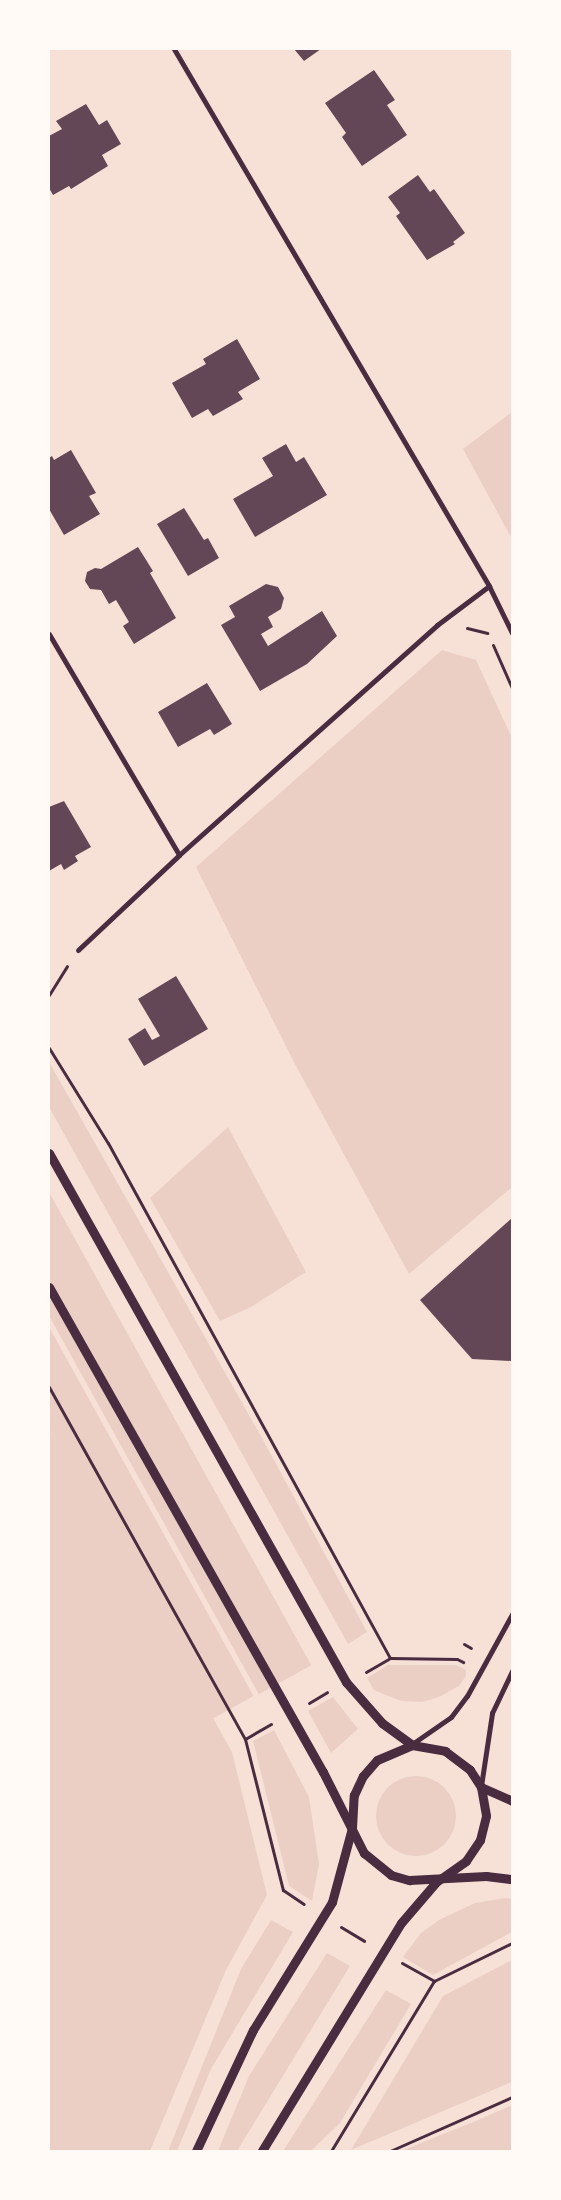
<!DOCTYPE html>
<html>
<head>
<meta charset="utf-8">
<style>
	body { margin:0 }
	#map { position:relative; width:561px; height:2200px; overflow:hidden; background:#f7e1d7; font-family:"IBM Plex Sans",sans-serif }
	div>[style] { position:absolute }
	.green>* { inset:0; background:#ebcfc5; transform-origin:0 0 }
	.round { border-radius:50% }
	.building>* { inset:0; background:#644757 }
	.path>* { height:3px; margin:-1.5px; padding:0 1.5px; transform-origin:1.5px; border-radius:1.5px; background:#4a2c40 }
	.minor>* { height:5px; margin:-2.5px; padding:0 2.5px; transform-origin:2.5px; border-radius:2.5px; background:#4a2c40 }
	.tertiary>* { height:9px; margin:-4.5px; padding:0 4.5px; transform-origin:4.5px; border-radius:4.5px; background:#4a2c40 }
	span { translate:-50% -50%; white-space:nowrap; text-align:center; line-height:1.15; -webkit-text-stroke:5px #fffaf5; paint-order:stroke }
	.frame { position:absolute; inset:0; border:50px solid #fffaf5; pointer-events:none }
</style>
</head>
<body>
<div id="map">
	<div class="green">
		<div style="clip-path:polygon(512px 412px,512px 539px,463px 449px)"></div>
		<div style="clip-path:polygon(442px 650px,476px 660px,512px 738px,512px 1187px,409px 1274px,296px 1066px,196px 867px)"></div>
		<div style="clip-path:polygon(49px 1062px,261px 1436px,367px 1632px,348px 1644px,49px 1107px)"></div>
		<div style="clip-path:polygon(228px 1127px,306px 1272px,251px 1307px,220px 1321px,150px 1198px)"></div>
		<div style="left:49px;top:1192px;width:541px;height:60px;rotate:61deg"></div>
		<div style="left:49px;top:1327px;width:422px;height:48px;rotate:61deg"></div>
		<div style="clip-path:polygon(49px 1426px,232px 1752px,267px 1895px,226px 1970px,150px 2151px,49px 2151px)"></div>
		<div style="clip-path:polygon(388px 1665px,456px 1665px,466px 1670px,466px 1676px,459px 1686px,439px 1697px,422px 1702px,401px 1701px,374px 1690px,367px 1678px)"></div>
		<div style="clip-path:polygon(333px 1697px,358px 1729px,331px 1753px,308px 1711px)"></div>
		<div style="clip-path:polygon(274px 1730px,309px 1797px,319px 1864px,312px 1901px,289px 1886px,253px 1741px)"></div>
		<div class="round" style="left:376px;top:1776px;width:80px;height:80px"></div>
		<div style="clip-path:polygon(505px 1898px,512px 1899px,512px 1932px,433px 1975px,403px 1957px,421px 1933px,439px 1920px,475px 1903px)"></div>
		<div style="clip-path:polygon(271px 1920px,293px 1932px,211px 2069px,177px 2151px,168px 2151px,241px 1969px)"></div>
		<div style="clip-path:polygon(327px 1953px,350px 1966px,237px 2151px,218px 2151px,249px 2076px)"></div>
		<div style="clip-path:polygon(512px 1960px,512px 2082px,351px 2150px,443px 1996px)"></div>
		<div style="clip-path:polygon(386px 1990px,411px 2004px,340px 2123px,311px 2151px,283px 2151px)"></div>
		<div style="clip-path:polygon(512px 2105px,512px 2151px,401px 2151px,478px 2120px)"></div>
	</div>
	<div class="building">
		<div style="clip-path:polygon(294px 49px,321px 49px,304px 61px)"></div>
		<div style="clip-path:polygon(374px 70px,395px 100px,387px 105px,407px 135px,362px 166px,342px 137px,346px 133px,325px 103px)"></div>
		<div style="clip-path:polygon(86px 104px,99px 125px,107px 120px,121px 144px,102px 155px,108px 166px,71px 189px,69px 186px,53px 195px,49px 188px,49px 136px,62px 129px,56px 121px)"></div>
		<div style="clip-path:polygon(418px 175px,430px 192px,434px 189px,465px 233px,453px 242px,455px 244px,427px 260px,396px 216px,400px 213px,388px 197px)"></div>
		<div style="clip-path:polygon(237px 339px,260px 379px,238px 392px,243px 399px,213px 416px,208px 409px,192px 418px,172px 383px,206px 364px,203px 359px)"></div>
		<div style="clip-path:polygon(286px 444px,296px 462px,304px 457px,327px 495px,255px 537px,233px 499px,273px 476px,262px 458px)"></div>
		<div style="clip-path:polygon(71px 450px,96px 493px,89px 496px,100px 514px,64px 535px,49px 509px,49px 458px,52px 456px,54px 460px)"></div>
		<div style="clip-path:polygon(184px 508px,204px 540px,208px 538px,219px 558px,188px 576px,157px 524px)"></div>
		<div style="clip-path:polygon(138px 547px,153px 571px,150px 573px,176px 618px,134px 644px,123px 626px,129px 622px,116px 600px,109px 604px,101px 590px,90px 589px,85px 581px,87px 572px,95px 568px,101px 569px)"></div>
		<div style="clip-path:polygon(266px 584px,278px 587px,284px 598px,281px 609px,268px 617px,273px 627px,261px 634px,268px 646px,322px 611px,337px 636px,307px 664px,260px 691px,221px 625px,235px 617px,229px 606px)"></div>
		<div style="clip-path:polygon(207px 683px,232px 724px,214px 735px,210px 729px,178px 747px,158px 712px)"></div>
		<div style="clip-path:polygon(64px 801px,91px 847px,75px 856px,78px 861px,64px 870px,61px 864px,49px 871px,49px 807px)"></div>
		<div style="clip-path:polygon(176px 976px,208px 1029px,144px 1066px,128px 1039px,145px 1028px,152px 1040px,160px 1036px,138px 999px)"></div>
		<div style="clip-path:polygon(512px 1218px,512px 1361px,472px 1359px,420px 1300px)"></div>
	</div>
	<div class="path">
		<div style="left:467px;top:628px;width:21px;rotate:14deg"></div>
		<div style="left:493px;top:645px;width:47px;rotate:66.2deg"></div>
		<div style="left:49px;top:995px;width:34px;rotate:-58deg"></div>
		<div style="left:49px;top:1048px;width:112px;rotate:58.2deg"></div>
		<div style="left:108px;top:1143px;width:587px;rotate:61.3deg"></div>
		<div style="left:49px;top:1387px;width:403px;rotate:60.9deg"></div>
		<div style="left:245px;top:1739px;width:156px;rotate:75.9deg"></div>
		<div style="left:283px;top:1890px;width:25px;rotate:34deg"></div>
		<div style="left:464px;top:1644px;width:8px;rotate:30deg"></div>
		<div style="left:366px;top:1672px;width:28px;rotate:-30deg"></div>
		<div style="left:390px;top:1658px;width:67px;rotate:0.9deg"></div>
		<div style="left:457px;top:1659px;width:7px;rotate:27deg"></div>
		<div style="left:309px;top:1703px;width:21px;rotate:-31deg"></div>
		<div style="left:245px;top:1739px;width:30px;rotate:-30deg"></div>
		<div style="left:341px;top:1927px;width:27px;rotate:31deg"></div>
		<div style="left:402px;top:1963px;width:37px;rotate:29deg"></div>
		<div style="left:331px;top:2151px;width:199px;rotate:-58.8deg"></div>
		<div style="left:434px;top:1981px;width:87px;rotate:-26deg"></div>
		<div style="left:390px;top:2151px;width:133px;rotate:-23.9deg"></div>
	</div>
	<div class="minor">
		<div style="left:174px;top:49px;width:623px;rotate:59.6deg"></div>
		<div style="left:489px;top:586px;width:52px;rotate:63.9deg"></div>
		<div style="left:49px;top:634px;width:256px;rotate:59.5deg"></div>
		<div style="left:78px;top:950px;width:139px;rotate:-43.2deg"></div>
		<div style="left:179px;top:855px;width:346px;rotate:-41.7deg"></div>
		<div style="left:437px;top:625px;width:65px;rotate:-36.9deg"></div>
		<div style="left:412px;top:1744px;width:47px;rotate:-34.7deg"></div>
		<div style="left:451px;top:1717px;width:26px;rotate:-53deg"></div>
		<div style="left:467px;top:1696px;width:94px;rotate:-61.2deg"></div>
		<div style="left:481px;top:1786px;width:74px;rotate:-81.4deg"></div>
		<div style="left:492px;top:1713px;width:47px;rotate:-64.5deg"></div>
	</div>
	<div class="tertiary">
		<div style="left:49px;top:1153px;width:607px;rotate:60.69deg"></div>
		<div style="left:346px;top:1682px;width:55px;rotate:48.7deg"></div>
		<div style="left:382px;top:1723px;width:37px;rotate:36deg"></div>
		<div style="left:49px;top:1287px;width:557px;rotate:60.54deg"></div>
		<div style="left:323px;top:1772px;width:91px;rotate:63.2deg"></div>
		<div style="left:364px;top:1853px;width:35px;rotate:39deg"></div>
		<div style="left:391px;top:1875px;width:19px;rotate:16deg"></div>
		<div style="left:409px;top:1880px;width:77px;rotate:-3deg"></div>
		<div style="left:486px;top:1876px;width:26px;rotate:7deg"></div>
		<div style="left:481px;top:1787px;width:34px;rotate:24deg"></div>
		<div style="left:196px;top:2151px;width:134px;rotate:-64.8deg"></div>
		<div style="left:253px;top:2030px;width:150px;rotate:-58.3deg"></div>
		<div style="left:332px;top:1902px;width:77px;rotate:-74.9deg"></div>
		<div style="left:352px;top:1828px;width:33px;rotate:-87deg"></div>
		<div style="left:354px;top:1795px;width:21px;rotate:-65deg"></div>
		<div style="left:363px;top:1776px;width:21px;rotate:-49deg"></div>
		<div style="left:377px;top:1760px;width:38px;rotate:-23deg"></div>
		<div style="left:412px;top:1745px;width:34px;rotate:10deg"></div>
		<div style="left:445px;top:1751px;width:31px;rotate:37deg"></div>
		<div style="left:470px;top:1770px;width:20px;rotate:57deg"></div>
		<div style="left:481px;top:1787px;width:29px;rotate:80deg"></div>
		<div style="left:486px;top:1816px;width:25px;rotate:104deg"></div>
		<div style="left:480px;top:1840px;width:25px;rotate:124deg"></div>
		<div style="left:466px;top:1861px;width:35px;rotate:145deg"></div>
		<div style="left:437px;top:1881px;width:55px;rotate:130.6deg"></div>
		<div style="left:401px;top:1923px;width:267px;rotate:121.4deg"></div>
	</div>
	<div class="frame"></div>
</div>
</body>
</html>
